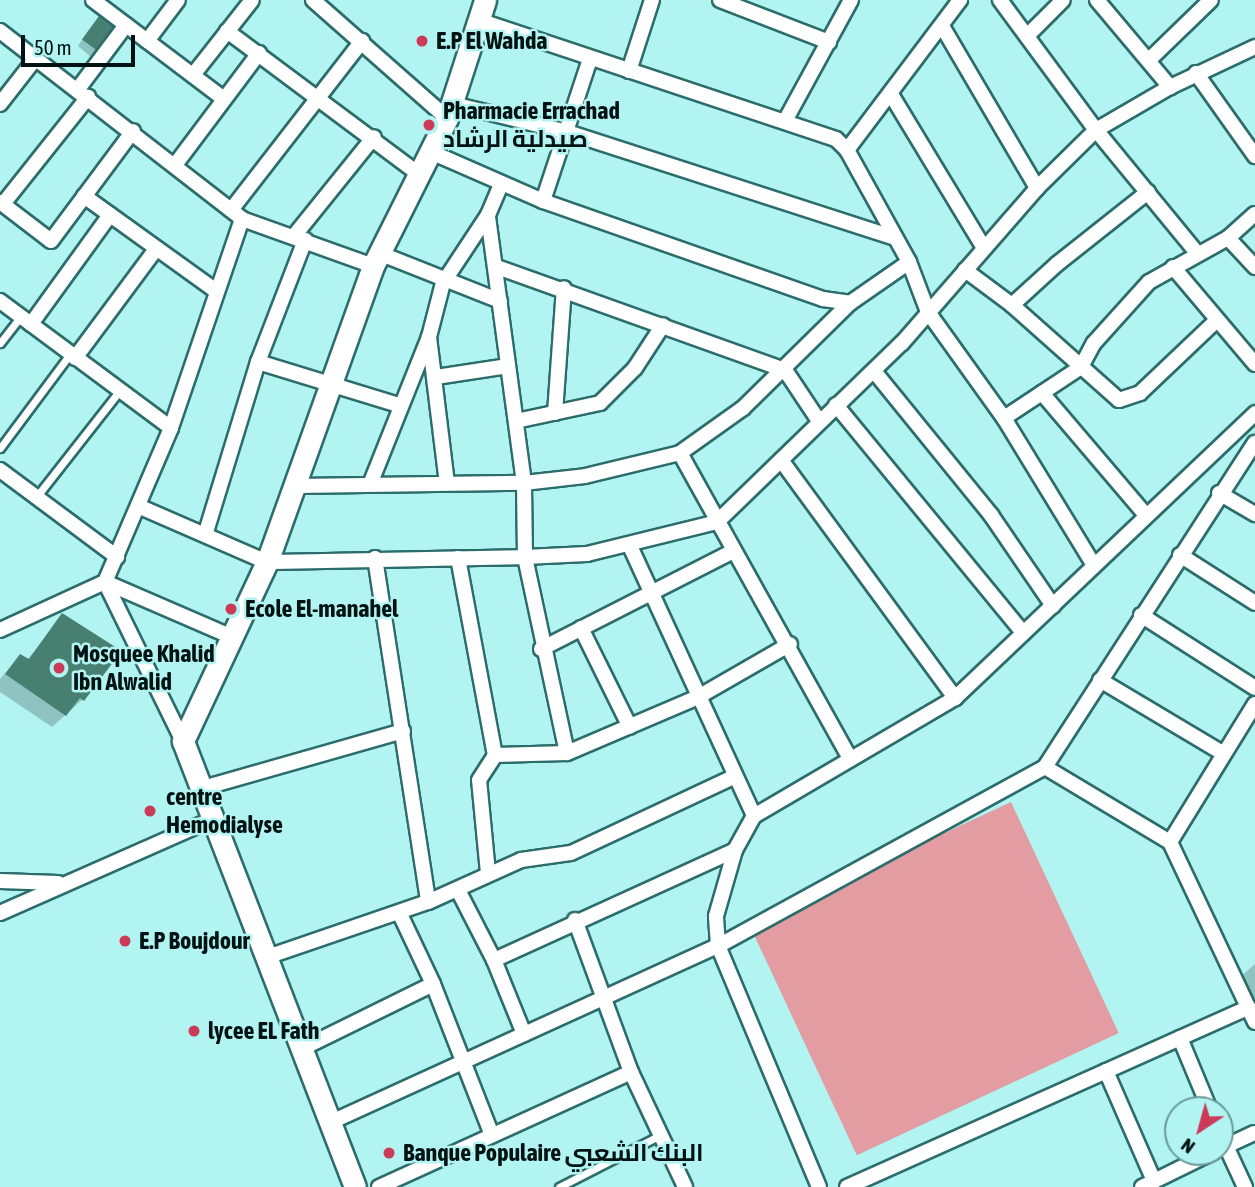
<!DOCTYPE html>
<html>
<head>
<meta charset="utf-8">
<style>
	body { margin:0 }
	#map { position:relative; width:1255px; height:1187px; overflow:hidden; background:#b2f4f2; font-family:"Asap Condensed",Cairo,sans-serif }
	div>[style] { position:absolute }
	.green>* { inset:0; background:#e29ca2; transform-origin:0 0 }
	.shadow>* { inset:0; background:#0003 }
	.building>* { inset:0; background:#478071; transform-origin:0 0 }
	.roads { filter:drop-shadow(2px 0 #2c6d6c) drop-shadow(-2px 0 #2c6d6c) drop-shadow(0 2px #2c6d6c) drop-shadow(0 -2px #2c6d6c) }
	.lane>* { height:7px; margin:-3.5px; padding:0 3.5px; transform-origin:3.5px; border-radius:3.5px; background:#fff }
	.street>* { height:14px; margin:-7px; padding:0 7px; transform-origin:7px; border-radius:7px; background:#fff }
	.secondary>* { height:21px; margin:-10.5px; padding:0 10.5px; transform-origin:10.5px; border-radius:10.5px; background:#fff }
	.dots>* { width:19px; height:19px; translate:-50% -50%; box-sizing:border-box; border:4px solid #b2f4f2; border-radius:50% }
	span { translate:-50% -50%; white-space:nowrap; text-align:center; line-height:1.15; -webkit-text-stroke:5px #b2f4f2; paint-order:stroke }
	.poi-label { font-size:24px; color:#001212; font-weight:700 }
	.left { translate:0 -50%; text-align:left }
	.north { position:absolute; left:1164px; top:1096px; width:70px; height:70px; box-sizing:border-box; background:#b2f4f2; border:2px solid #6b9a98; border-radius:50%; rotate:216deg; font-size:19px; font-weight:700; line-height:28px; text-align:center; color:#001212 }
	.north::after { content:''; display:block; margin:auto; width:24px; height:32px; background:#cb3b57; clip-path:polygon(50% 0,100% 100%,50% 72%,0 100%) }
	.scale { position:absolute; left:21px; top:35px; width:114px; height:32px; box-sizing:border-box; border:4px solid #001212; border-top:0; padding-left:9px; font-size:21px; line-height:24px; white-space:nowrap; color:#001212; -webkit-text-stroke:5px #b2f4f2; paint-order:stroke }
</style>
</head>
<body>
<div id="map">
	<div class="green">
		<div style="left:1011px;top:802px;width:255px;height:289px;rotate:65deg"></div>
	</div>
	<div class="shadow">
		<div style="clip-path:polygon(93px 24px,98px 52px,92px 58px,78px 46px)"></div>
		<div style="clip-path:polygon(63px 616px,83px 699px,52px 727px,0 692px,0 679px,20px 656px,27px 660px)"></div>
		<div style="clip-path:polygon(1255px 964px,1255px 1016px,1238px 979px)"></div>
	</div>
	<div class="building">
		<div style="left:99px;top:16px;width:22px;height:29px;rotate:36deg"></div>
		<div style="clip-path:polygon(62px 613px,117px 648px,110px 658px,114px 661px,84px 701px,80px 698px,66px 716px,5px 674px,20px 654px,29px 659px)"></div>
	</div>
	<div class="roads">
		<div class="lane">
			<div style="left:0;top:343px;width:34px;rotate:-52deg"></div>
			<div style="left:0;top:448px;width:117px;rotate:-53.3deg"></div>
			<div style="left:37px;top:496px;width:135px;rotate:-51.9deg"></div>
			<div style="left:559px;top:1187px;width:114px;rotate:-27.2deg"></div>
		</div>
		<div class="street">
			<div style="left:93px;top:0;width:164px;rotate:37.1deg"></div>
			<div style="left:313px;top:0;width:179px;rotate:41.4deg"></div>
			<div style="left:720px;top:0;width:117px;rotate:21.1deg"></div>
			<div style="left:1000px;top:0;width:162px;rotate:53.6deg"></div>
			<div style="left:1096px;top:130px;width:159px;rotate:50.6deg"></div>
			<div style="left:1097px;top:0;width:114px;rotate:50deg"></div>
			<div style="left:478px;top:20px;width:377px;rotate:18.4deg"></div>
			<div style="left:836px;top:139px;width:16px;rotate:45deg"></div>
			<div style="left:847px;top:150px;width:128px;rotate:61deg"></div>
			<div style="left:909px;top:262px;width:53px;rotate:69.2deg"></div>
			<div style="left:928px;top:312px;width:130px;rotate:54.4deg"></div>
			<div style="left:1004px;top:418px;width:171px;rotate:58.6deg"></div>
			<div style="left:942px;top:26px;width:188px;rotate:59.6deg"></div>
			<div style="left:0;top:31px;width:306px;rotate:37.8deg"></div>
			<div style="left:242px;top:219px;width:221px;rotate:108.8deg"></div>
			<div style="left:171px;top:428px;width:168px;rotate:113.2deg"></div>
			<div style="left:105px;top:582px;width:177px;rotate:63.9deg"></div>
			<div style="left:227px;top:31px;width:241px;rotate:36.7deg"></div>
			<div style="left:1028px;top:35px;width:49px;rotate:-45deg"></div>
			<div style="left:147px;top:41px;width:51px;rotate:-52.9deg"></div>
			<div style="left:1149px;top:60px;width:86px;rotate:-44.1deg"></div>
			<div style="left:629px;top:71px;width:75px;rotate:-72.1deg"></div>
			<div style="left:1196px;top:73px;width:102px;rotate:54.6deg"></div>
			<div style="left:193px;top:75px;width:95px;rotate:-51.8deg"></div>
			<div style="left:78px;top:89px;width:80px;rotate:-53.1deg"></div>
			<div style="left:892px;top:96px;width:178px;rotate:58.8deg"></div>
			<div style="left:0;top:104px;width:58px;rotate:-52deg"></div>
			<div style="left:453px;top:104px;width:117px;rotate:13.8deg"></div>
			<div style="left:567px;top:132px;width:342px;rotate:17.9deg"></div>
			<div style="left:785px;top:121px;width:138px;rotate:-61.4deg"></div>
			<div style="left:847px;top:150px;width:188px;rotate:-53deg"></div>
			<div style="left:431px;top:152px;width:122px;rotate:23.6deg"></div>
			<div style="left:543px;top:201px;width:297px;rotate:19.3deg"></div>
			<div style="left:823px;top:299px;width:27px;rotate:8deg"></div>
			<div style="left:850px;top:303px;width:72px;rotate:-34.8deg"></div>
			<div style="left:175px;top:165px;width:140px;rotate:-53.1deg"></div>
			<div style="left:84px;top:196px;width:161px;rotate:35.7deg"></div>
			<div style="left:543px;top:201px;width:150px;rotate:-71.7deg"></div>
			<div style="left:0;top:202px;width:64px;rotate:37.4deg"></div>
			<div style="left:51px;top:241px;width:137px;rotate:-53.3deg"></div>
			<div style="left:3px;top:204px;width:137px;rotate:-51.5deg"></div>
			<div style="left:231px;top:210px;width:214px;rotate:-52.2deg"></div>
			<div style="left:242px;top:219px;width:139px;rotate:19.7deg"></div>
			<div style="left:294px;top:236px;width:127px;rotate:-51.1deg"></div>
			<div style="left:1228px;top:238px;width:40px;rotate:47deg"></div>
			<div style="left:379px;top:253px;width:130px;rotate:21.6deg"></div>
			<div style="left:497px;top:267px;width:306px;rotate:19.7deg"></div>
			<div style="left:785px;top:370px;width:61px;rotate:56.3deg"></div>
			<div style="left:1173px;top:267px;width:127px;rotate:49.8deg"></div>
			<div style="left:965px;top:270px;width:59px;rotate:36.7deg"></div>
			<div style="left:1012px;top:305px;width:143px;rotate:41.6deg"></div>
			<div style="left:1119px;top:400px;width:22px;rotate:-18deg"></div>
			<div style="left:1140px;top:393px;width:106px;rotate:-43.5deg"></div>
			<div style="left:0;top:301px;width:213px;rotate:36.6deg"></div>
			<div style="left:1012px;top:305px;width:61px;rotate:-42.3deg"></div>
			<div style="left:1057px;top:264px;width:116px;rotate:-38.4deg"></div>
			<div style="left:31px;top:324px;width:135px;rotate:-54.1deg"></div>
			<div style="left:429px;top:337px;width:147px;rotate:83deg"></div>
			<div style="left:75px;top:358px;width:136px;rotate:-53.4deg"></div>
			<div style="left:258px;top:362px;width:147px;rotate:17deg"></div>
			<div style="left:874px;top:371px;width:186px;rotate:50.9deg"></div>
			<div style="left:991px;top:515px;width:110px;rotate:55.7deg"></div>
			<div style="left:436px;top:377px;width:73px;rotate:-8.7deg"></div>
			<div style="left:1042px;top:393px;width:160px;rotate:49.6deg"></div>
			<div style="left:836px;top:405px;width:295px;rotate:50.6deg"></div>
			<div style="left:555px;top:413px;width:125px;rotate:-85.9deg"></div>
			<div style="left:1004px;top:418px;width:92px;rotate:-33.5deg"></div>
			<div style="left:1081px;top:367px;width:27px;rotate:-62deg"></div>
			<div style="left:1094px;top:343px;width:82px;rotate:-48deg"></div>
			<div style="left:1149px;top:282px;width:90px;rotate:-29.1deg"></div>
			<div style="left:1228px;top:238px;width:36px;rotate:-42deg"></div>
			<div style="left:516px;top:421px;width:86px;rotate:-12.1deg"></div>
			<div style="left:600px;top:403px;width:49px;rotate:-45deg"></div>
			<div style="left:635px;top:368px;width:51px;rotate:-56.9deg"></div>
			<div style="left:680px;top:453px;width:350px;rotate:60.9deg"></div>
			<div style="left:781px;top:460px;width:295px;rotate:53.8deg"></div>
			<div style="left:0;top:470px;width:146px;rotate:36.6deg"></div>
			<div style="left:371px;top:482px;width:156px;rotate:-68.2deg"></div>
			<div style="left:429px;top:337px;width:56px;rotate:-75.5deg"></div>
			<div style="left:443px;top:283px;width:82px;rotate:-56.5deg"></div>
			<div style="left:488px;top:215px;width:34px;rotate:-67deg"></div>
			<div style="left:296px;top:486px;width:228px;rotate:-0.8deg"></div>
			<div style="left:524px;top:483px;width:61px;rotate:-6.5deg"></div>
			<div style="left:585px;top:476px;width:98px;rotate:-13.6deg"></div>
			<div style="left:680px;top:453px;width:77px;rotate:-35.5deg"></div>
			<div style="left:743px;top:408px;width:150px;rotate:-44.5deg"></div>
			<div style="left:1219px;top:493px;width:42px;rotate:30.3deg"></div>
			<div style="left:138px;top:506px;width:141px;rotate:23.5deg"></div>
			<div style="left:267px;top:562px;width:258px;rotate:-1.1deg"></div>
			<div style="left:525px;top:557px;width:74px;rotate:-90.8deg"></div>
			<div style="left:524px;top:483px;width:270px;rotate:-97.7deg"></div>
			<div style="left:206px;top:532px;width:178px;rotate:-73deg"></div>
			<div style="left:258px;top:362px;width:131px;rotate:-68.9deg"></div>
			<div style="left:630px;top:546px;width:297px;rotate:65.3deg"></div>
			<div style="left:1180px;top:555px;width:89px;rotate:32.6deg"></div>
			<div style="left:375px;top:558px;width:348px;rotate:81.2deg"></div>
			<div style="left:458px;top:558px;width:200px;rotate:79.4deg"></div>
			<div style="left:1141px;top:615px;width:135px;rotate:32.6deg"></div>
			<div style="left:581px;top:628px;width:110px;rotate:63.7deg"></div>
			<div style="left:0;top:630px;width:115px;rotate:-24.6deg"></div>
			<div style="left:105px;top:582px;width:136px;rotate:23.4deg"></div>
			<div style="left:541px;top:649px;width:216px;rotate:-27deg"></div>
			<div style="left:1100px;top:680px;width:144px;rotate:30.8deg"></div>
			<div style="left:567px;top:753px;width:200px;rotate:-102.1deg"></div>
			<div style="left:525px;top:557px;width:62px;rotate:-2.8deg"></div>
			<div style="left:587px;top:554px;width:134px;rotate:-13.8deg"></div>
			<div style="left:717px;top:522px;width:257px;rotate:-44.1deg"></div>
			<div style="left:902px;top:343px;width:206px;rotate:-48.9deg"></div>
			<div style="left:1037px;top:188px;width:83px;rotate:-44.5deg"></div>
			<div style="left:1096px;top:130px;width:86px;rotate:-30.2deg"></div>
			<div style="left:1170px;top:87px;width:94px;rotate:-25.2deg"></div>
			<div style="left:1045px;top:767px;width:146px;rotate:31deg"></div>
			<div style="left:1170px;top:842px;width:199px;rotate:64.7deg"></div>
			<div style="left:203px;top:788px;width:208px;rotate:-15.9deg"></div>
			<div style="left:1170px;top:842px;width:162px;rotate:-58.4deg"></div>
			<div style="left:488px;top:873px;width:93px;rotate:-95.5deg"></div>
			<div style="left:479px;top:780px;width:30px;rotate:-57deg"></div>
			<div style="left:495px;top:755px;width:72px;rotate:-1.6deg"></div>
			<div style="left:567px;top:753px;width:142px;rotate:-23.1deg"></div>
			<div style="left:698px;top:697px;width:106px;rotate:-29.9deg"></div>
			<div style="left:0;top:881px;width:58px;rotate:2deg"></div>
			<div style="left:458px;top:890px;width:79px;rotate:62.8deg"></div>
			<div style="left:494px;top:960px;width:80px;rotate:67.9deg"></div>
			<div style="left:399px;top:912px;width:80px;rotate:64.7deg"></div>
			<div style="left:433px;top:984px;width:160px;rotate:68.7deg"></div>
			<div style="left:0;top:913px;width:235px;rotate:-23.8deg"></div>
			<div style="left:575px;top:920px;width:162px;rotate:69.8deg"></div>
			<div style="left:631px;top:1072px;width:127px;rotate:64.8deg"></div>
			<div style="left:267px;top:957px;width:170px;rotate:-18.9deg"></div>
			<div style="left:428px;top:902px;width:102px;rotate:-24.3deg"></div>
			<div style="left:521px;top:860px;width:50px;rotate:-8deg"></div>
			<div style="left:571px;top:853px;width:179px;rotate:-25.1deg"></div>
			<div style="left:494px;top:960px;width:265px;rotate:-24.5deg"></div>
			<div style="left:1180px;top:1038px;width:78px;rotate:67.4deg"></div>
			<div style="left:301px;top:1049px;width:147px;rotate:-26.2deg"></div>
			<div style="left:1106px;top:1071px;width:120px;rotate:66.4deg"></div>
			<div style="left:329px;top:1123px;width:427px;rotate:-24.5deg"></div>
			<div style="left:718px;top:946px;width:373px;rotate:-28.7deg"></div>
			<div style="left:1045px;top:767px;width:386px;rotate:-57.1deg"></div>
			<div style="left:1220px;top:1133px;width:60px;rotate:65.2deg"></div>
			<div style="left:1220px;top:1149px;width:38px;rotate:-25deg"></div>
			<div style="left:379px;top:1187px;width:277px;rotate:-24.5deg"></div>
			<div style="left:819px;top:1187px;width:261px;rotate:-112.7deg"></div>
			<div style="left:718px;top:946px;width:30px;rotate:-94deg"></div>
			<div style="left:716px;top:916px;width:69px;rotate:-73.9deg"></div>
			<div style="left:735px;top:850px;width:39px;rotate:-61deg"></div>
			<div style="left:754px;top:816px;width:233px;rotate:-30.4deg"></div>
			<div style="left:955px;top:698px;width:414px;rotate:-43.5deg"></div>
			<div style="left:847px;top:1187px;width:440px;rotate:-24.1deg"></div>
			<div style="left:1142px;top:1187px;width:79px;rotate:-26.2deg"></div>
		</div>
		<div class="secondary">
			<div style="left:355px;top:1187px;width:478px;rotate:-111.1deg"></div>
			<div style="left:183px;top:741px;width:198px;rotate:-64.9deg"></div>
			<div style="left:267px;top:562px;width:314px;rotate:-70.3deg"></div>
			<div style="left:373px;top:266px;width:165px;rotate:-63.4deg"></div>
			<div style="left:447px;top:118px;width:124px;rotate:-72.1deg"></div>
		</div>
	</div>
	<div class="dots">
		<div style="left:422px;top:41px;background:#cb3b57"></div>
		<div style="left:429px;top:125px;background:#cb3b57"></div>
		<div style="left:231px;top:609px;background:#cb3b57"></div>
		<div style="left:59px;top:668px;background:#cb3b57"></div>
		<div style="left:150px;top:811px;background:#cb3b57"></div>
		<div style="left:125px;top:941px;background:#cb3b57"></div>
		<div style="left:194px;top:1031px;background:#cb3b57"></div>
		<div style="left:389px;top:1153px;background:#cb3b57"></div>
	</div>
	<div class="poi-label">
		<span class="left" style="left:436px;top:41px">E.P El Wahda</span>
		<span class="left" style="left:443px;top:125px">Pharmacie Errachad<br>صيدلية الرشاد</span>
		<span class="left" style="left:245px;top:609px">Ecole El-manahel</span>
		<span class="left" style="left:73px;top:668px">Mosquee Khalid<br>Ibn Alwalid</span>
		<span class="left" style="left:166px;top:811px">centre<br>Hemodialyse</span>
		<span class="left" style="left:139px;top:941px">E.P Boujdour</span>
		<span class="left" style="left:208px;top:1031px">lycee EL Fath</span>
		<span class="left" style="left:403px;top:1153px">Banque Populaire البنك الشعبي</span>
	</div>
	<div class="north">N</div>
	<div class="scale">50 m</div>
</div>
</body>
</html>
